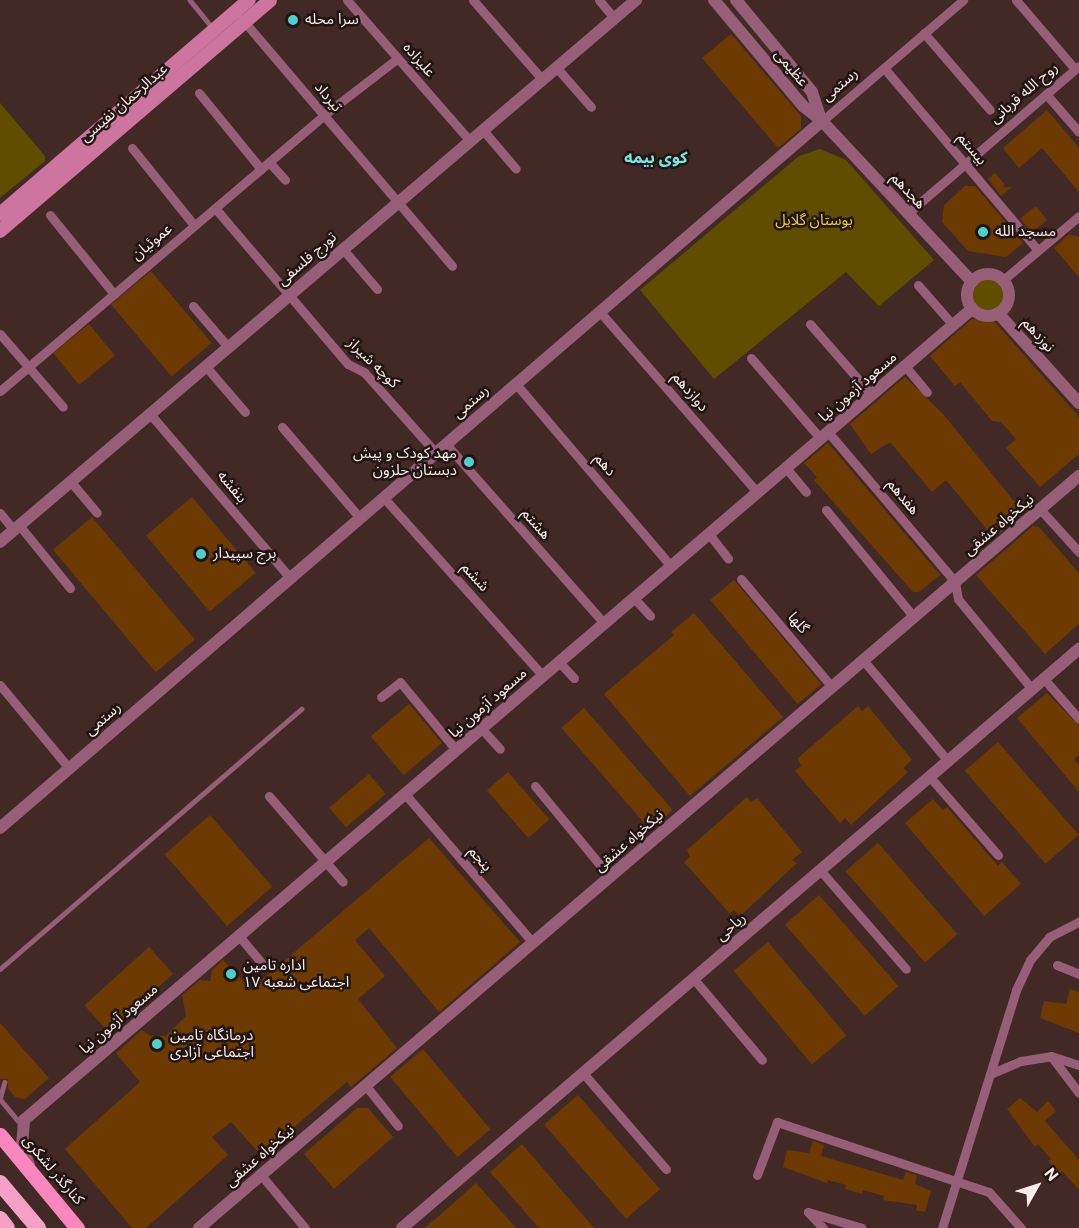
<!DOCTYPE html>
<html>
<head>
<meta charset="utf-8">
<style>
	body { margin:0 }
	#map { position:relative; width:1079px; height:1228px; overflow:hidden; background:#422926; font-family:Roboto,"Noto Sans Arabic",sans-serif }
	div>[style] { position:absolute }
	.green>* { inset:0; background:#614d00 }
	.round { border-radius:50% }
	.building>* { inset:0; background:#6e3a04; transform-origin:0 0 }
	.service>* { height:4.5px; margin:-2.25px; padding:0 2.25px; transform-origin:2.25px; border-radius:2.25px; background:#965e77 }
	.minor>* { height:9px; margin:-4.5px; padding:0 4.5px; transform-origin:4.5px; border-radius:4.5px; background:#965e77 }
	.tertiary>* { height:12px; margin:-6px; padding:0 6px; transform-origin:6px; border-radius:6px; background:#965e77 }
	.tertiary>.ring { margin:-6px; padding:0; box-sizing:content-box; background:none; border:12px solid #965e77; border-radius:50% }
	.secondary>* { height:14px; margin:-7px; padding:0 7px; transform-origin:7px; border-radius:7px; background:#ce759f }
	.primary>* { height:15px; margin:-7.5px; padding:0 7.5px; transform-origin:7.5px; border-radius:7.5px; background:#f987bd }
	.trunk>* { height:16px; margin:-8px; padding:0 8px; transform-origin:8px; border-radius:8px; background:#f5a0c7 }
	.dots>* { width:16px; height:16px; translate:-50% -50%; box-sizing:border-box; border:3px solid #211514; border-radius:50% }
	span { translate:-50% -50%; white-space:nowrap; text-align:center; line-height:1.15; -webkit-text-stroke:5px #211514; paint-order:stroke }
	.poi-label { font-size:15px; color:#feecea }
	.left { translate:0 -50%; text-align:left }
	.right { translate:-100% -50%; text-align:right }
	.street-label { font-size:15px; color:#feecea }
	.park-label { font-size:15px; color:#efc949 }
	.neighbourhood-label { font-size:16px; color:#7be7e4; font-weight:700 }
	.north { position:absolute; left:1007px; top:1156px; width:60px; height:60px; -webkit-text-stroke:4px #211514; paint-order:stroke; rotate:51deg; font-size:16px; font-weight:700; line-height:24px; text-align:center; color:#feecea }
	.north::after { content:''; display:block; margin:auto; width:21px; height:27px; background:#feecea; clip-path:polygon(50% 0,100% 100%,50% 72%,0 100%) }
</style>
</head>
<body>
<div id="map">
	<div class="green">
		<div style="clip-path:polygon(0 103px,45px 156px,45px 161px,0 198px)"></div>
		<div style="clip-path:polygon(820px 149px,846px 160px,934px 260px,879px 306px,846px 272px,714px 379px,640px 290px,799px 156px)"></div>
		<div class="round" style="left:973px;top:280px;width:30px;height:30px"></div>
	</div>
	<div class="building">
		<div style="clip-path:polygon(731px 34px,801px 116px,801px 129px,778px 148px,702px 58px)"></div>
		<div style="clip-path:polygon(1047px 110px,1079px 148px,1079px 192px,1042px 148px,1019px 168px,1003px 148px)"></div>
		<div style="clip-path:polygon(995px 173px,1005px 185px,1002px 187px,1012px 187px,1001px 196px,988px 179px)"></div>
		<div style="clip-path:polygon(965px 186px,975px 186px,1023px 243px,1006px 257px,968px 251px,942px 222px,944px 205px)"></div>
		<div style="left:1036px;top:206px;width:18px;height:20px;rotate:52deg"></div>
		<div style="clip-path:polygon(1069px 234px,1079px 237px,1079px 277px,1054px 248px)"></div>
		<div style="left:151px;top:271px;width:94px;height:52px;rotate:50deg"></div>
		<div style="clip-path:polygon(972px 319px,993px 320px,1079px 417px,1079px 454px,1040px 487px,1006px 448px,1016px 439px,1001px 422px,992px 421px,960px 382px,955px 386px,930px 356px)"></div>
		<div style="left:89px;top:324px;width:41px;height:46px;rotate:51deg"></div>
		<div style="clip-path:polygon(905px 377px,943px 414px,1023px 512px,994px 538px,946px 480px,932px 492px,890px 442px,871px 454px,850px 424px)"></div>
		<div style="clip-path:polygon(828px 443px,940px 575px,919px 592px,913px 592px,814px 480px,817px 477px,804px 463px)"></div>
		<div style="left:192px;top:497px;width:99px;height:60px;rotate:50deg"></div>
		<div style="left:92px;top:517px;width:160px;height:51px;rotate:50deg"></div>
		<div style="clip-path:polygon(1033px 526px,1039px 527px,1079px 573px,1079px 624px,1045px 654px,976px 575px)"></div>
		<div style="left:734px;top:580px;width:136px;height:31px;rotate:50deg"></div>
		<div style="clip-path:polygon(694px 613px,783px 717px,690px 796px,604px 694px,674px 635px,671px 632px)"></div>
		<div style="clip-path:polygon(1047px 693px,1079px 726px,1079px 755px,1074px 759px,1079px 765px,1079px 792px,1017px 718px)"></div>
		<div style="left:409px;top:704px;width:51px;height:50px;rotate:50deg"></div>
		<div style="clip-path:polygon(858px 706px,862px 711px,868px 706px,912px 760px,903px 768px,908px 772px,851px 825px,845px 818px,840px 823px,795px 771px,801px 766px,798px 758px)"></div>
		<div style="left:584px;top:708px;width:135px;height:30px;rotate:49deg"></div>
		<div style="left:998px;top:742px;width:123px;height:44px;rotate:49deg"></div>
		<div style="left:508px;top:772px;width:63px;height:28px;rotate:49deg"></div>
		<div style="left:369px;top:774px;width:26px;height:52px;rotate:50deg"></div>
		<div style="clip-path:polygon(747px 797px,751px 802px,757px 798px,802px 852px,792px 860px,797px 863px,740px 916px,734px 910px,730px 914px,684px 862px,690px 857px,687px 850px)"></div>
		<div style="clip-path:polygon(933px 799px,943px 810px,947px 807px,998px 866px,1002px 862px,1021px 884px,984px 916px,905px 823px)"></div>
		<div style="left:210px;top:815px;width:95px;height:60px;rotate:49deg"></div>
		<div style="clip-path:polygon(429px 838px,520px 942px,439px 1012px,369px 928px,355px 940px,385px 976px,358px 999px,397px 1048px,351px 1087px,347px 1082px,261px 1155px,231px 1122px,212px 1137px,228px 1155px,146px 1228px,132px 1228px,65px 1149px,140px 1082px,116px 1053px,142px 1030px,151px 1036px,166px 1036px,186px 1016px,182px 995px,200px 980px,210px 981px,212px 970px,223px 960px,251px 989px)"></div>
		<div style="left:878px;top:843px;width:121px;height:43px;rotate:49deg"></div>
		<div style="left:819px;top:895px;width:121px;height:45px;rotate:49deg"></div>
		<div style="left:768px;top:942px;width:122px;height:45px;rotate:50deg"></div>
		<div style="left:149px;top:947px;width:36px;height:87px;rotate:48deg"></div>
		<div style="clip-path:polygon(1070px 989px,1079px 992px,1079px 1033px,1040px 1018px,1044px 1001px,1066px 1004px)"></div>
		<div style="clip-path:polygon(0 1023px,49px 1078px,25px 1099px,15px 1097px,8px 1088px,8px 1079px,0 1079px)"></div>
		<div style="left:423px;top:1049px;width:105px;height:43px;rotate:50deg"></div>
		<div style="left:578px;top:1095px;width:125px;height:45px;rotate:49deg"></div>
		<div style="clip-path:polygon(1020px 1098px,1037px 1112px,1048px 1101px,1056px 1111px,1045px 1121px,1079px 1160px,1079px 1190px,1062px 1171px,1059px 1174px,1048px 1161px,1051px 1159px,1038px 1144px,1035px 1147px,1007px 1109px)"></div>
		<div style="clip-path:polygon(357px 1108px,368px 1108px,393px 1137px,334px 1189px,304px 1154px)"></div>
		<div style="clip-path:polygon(813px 1141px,824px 1145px,821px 1156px,903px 1180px,906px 1172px,917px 1175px,915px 1184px,931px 1191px,925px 1212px,916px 1210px,917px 1205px,883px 1200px,884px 1196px,863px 1190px,862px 1194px,845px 1189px,846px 1185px,828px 1180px,827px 1183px,783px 1167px,787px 1150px,809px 1153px)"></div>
		<div style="clip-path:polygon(522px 1144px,594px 1228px,539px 1228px,490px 1172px)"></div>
		<div style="clip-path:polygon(476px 1183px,516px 1228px,424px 1228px,439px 1216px)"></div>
	</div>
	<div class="service">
		<div style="left:190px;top:0;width:36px;rotate:51deg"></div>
		<div style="left:0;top:969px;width:398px;rotate:-40.8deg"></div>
		<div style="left:5px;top:1082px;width:18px;rotate:106deg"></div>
		<div style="left:0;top:1099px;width:33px;rotate:50deg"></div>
	</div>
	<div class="minor">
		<div style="left:347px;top:0;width:186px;rotate:48.9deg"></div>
		<div style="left:473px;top:0;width:105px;rotate:48.9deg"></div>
		<div style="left:599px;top:0;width:23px;rotate:50deg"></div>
		<div style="left:1016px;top:0;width:91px;rotate:49.5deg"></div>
		<div style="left:242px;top:19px;width:324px;rotate:49.6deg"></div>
		<div style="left:924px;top:33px;width:101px;rotate:49.4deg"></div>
		<div style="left:556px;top:67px;width:53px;rotate:48.8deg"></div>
		<div style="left:884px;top:68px;width:238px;rotate:49.8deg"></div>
		<div style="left:199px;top:93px;width:98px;rotate:50.8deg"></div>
		<div style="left:1046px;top:94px;width:50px;rotate:49deg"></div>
		<div style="left:822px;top:121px;width:186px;rotate:-40.6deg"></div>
		<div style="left:482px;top:129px;width:52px;rotate:49.6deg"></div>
		<div style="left:132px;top:148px;width:99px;rotate:51.2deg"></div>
		<div style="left:269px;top:162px;width:24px;rotate:48deg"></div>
		<div style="left:215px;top:208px;width:205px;rotate:49.6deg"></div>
		<div style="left:348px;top:364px;width:18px;rotate:27deg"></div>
		<div style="left:364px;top:372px;width:108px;rotate:48.4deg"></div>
		<div style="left:908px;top:213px;width:225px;rotate:-40.7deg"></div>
		<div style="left:50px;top:215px;width:102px;rotate:51deg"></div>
		<div style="left:342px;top:248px;width:54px;rotate:49.5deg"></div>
		<div style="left:1003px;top:280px;width:99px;rotate:-40.1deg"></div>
		<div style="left:918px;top:285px;width:53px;rotate:48.8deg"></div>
		<div style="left:193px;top:306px;width:55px;rotate:49.4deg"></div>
		<div style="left:600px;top:312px;width:239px;rotate:48.9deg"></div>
		<div style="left:810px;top:324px;width:94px;rotate:48.9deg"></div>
		<div style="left:0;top:334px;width:96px;rotate:49.2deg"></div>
		<div style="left:751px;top:358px;width:106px;rotate:49.2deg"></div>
		<div style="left:905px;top:366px;width:34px;rotate:50deg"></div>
		<div style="left:207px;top:368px;width:58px;rotate:49.2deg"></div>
		<div style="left:516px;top:384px;width:239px;rotate:49.6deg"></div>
		<div style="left:0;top:391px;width:426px;rotate:-40.4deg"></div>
		<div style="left:324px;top:115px;width:93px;rotate:-37.6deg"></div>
		<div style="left:151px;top:415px;width:214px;rotate:49.5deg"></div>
		<div style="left:282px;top:427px;width:120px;rotate:49.4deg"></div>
		<div style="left:828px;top:432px;width:197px;rotate:49.7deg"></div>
		<div style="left:955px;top:582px;width:17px;rotate:80deg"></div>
		<div style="left:958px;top:599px;width:117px;rotate:50.6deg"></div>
		<div style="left:446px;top:444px;width:239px;rotate:48.6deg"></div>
		<div style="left:786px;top:468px;width:31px;rotate:50deg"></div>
		<div style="left:71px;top:482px;width:40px;rotate:50deg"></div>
		<div style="left:384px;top:498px;width:239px;rotate:48.2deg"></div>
		<div style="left:1040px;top:509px;width:58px;rotate:47.8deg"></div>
		<div style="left:826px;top:510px;width:139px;rotate:50.6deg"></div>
		<div style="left:0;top:513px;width:22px;rotate:51deg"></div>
		<div style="left:19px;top:525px;width:81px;rotate:51deg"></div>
		<div style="left:709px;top:534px;width:31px;rotate:52deg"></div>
		<div style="left:741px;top:579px;width:141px;rotate:49.9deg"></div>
		<div style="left:634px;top:598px;width:24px;rotate:48deg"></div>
		<div style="left:863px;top:660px;width:132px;rotate:49.9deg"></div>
		<div style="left:559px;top:662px;width:22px;rotate:47deg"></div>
		<div style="left:1044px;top:679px;width:53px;rotate:48.8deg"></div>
		<div style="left:0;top:685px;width:108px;rotate:50.3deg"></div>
		<div style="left:381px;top:697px;width:24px;rotate:-38deg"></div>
		<div style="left:400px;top:682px;width:88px;rotate:50.5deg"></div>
		<div style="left:481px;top:728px;width:28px;rotate:48deg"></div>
		<div style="left:929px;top:776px;width:105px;rotate:48.9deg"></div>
		<div style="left:535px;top:786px;width:118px;rotate:50.5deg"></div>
		<div style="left:405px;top:794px;width:196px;rotate:49.3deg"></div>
		<div style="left:269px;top:796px;width:113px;rotate:49.3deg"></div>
		<div style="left:820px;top:870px;width:131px;rotate:49deg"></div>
		<div style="left:239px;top:936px;width:40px;rotate:50deg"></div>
		<div style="left:1057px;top:965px;width:24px;rotate:22deg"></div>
		<div style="left:693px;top:978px;width:107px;rotate:49.9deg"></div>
		<div style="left:1051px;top:1056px;width:46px;rotate:52.9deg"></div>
		<div style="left:583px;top:1073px;width:127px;rotate:49.2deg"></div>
		<div style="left:990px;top:1074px;width:34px;rotate:-23deg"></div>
		<div style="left:1021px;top:1061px;width:30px;rotate:-9deg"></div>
		<div style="left:1051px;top:1056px;width:29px;rotate:18deg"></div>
		<div style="left:366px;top:1086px;width:51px;rotate:51.3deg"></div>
		<div style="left:261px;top:1175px;width:69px;rotate:50.3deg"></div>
		<div style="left:757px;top:1175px;width:57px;rotate:-69.3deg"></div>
		<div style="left:777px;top:1122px;width:223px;rotate:18.3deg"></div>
		<div style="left:989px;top:1192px;width:48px;rotate:48.4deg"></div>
		<div style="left:823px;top:1228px;width:22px;rotate:-133deg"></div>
		<div style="left:808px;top:1212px;width:56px;rotate:16.5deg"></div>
		<div style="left:942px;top:1228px;width:249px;rotate:-72.7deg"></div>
		<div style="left:1016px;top:990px;width:33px;rotate:-65deg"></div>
		<div style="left:1030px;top:960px;width:30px;rotate:-50deg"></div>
		<div style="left:1049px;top:937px;width:34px;rotate:-27deg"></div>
	</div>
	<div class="tertiary">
		<div style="left:714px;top:0;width:138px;rotate:50deg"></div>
		<div style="left:803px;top:106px;width:24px;rotate:38deg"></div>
		<div style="left:822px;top:121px;width:220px;rotate:47deg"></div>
		<div style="left:736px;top:0;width:119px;rotate:50.4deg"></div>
		<div style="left:812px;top:92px;width:29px;rotate:72deg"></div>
		<div class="ring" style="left:967px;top:274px;width:30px;height:30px"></div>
		<div style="left:998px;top:313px;width:121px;rotate:48deg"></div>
		<div style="left:0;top:542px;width:836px;rotate:-40.44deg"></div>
		<div style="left:0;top:828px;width:1084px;rotate:-40.7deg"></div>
		<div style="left:29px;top:1165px;width:21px;rotate:-109deg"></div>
		<div style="left:22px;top:1145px;width:25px;rotate:-85deg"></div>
		<div style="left:24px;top:1120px;width:1248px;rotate:-40.55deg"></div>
		<div style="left:199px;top:1228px;width:1158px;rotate:-40.52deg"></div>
		<div style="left:402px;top:1228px;width:891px;rotate:-40.54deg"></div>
	</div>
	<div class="secondary">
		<div style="left:0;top:214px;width:328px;rotate:-40.7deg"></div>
		<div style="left:0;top:231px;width:355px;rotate:-40.5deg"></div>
	</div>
	<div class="primary">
		<div style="left:0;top:1135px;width:121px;rotate:50.4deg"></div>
	</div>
	<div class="trunk">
		<div style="left:0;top:1183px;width:59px;rotate:49.8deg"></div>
		<div style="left:0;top:1219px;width:11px;rotate:52deg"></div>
	</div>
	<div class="dots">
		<div style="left:293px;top:20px;background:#53cdca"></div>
		<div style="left:983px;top:232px;background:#53cdca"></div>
		<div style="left:469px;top:462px;background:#53cdca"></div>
		<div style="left:201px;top:554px;background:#53cdca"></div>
		<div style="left:231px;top:974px;background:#53cdca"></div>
		<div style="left:157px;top:1044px;background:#53cdca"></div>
	</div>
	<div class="poi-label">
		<span class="left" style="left:305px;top:20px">سرا محله</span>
		<span class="left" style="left:995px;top:232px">مسجد الله</span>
		<span class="right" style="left:457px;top:462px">مهد کودک و پیش<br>دبستان حلزون</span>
		<span class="left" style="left:213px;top:554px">برج سپیدار</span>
		<span class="left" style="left:243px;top:974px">اداره تامین<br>اجتماعی شعبه ۱۷</span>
		<span class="left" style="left:170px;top:1044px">درمانگاه تامین<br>اجتماعی آزادی</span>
	</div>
	<div class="street-label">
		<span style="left:419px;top:60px;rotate:49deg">علیزاده</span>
		<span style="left:791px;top:68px;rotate:50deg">عظیمی</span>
		<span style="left:840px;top:85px;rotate:-41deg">رستمی</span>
		<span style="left:1024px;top:93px;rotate:-41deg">روح الله قربانی</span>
		<span style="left:328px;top:97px;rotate:50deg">تیرداد</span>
		<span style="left:124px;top:103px;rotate:-41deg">عبدالرحمان نفیسی</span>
		<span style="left:972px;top:149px;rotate:50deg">بیستم</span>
		<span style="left:908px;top:191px;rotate:47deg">هجدهم</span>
		<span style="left:152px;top:242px;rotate:-40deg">عموئیان</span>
		<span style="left:307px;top:259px;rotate:-41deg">تورج فلسفی</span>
		<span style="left:1038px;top:335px;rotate:48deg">نوزدهم</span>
		<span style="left:373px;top:363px;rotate:44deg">کوچه شیراز</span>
		<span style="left:858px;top:387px;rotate:-41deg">مسعود آزمون نیا</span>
		<span style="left:690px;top:392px;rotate:49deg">دوازدهم</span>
		<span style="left:471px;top:402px;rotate:-41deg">رستمی</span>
		<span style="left:605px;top:465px;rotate:50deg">دهم</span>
		<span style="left:232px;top:487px;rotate:50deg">بنفشه</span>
		<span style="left:903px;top:497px;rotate:50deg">هفدهم</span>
		<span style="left:536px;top:524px;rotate:49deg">هشتم</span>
		<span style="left:999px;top:525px;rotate:-40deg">نیکخواه عشقی</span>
		<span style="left:475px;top:577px;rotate:48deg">ششم</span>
		<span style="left:798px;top:623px;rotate:50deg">گلها</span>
		<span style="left:488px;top:703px;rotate:-41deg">مسعود آزمون نیا</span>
		<span style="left:103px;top:719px;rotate:-41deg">رستمی</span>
		<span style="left:629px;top:841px;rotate:-41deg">نیکخواه عشقی</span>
		<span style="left:480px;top:859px;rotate:49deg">پنجم</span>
		<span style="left:731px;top:927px;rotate:-41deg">ریاحی</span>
		<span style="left:119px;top:1019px;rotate:-41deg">مسعود آزمون نیا</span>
		<span style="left:260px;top:1156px;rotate:-41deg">نیکخواه عشقی</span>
		<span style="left:53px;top:1170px;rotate:50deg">کنارگذر لشکری</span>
	</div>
	<div class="park-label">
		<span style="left:814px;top:221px">بوستان گلایل</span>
	</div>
	<div class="neighbourhood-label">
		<span style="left:656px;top:158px">کوی بیمه</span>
	</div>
	<div class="north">N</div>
</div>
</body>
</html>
